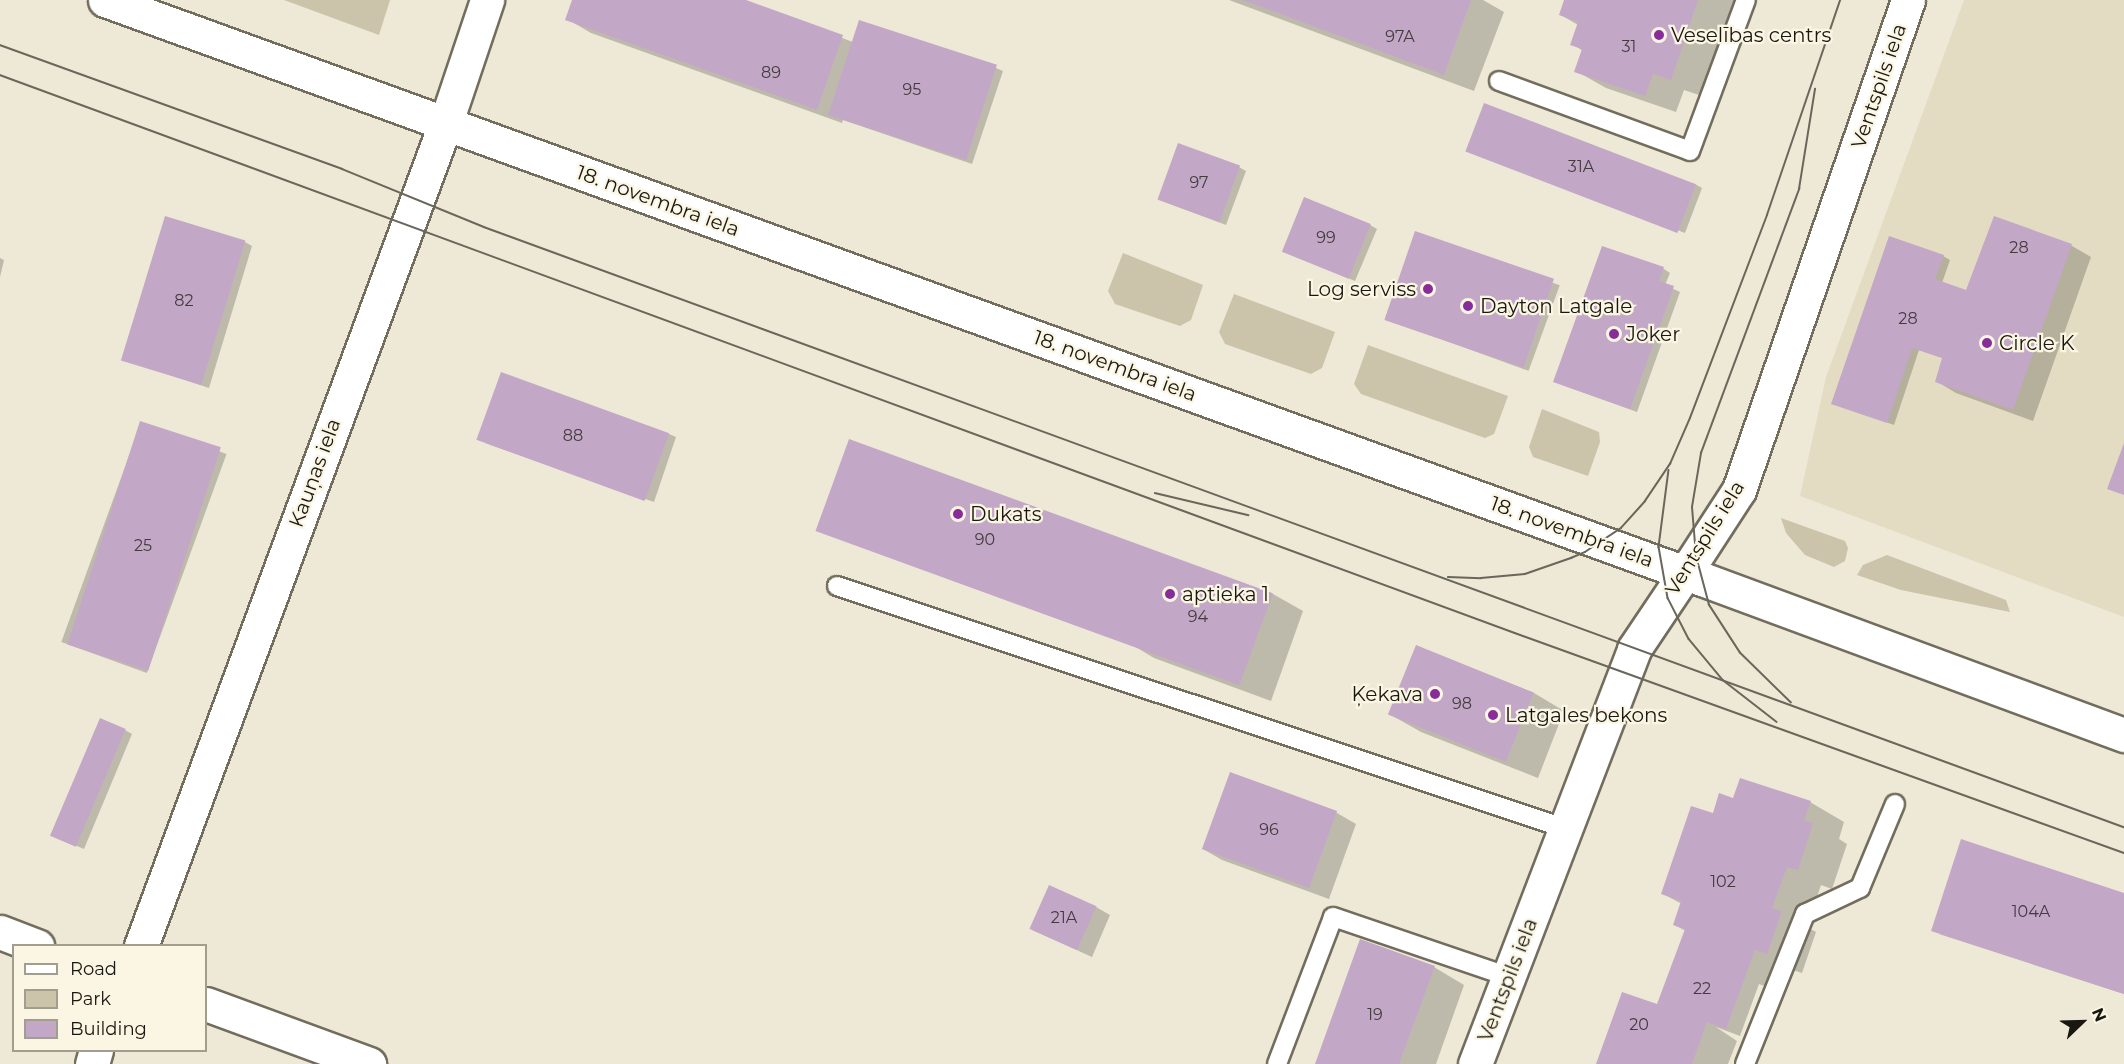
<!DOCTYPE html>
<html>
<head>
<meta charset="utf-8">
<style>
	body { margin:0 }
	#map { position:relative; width:2124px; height:1064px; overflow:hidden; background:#eee9d6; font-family:Montserrat,sans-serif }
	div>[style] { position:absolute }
	.built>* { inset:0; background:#e3dcc2 }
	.green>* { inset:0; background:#cbc4aa }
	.shadow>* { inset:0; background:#0003; transform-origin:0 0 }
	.building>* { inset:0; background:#c2a7c7; transform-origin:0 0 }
	.roads { filter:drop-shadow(2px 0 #726d5d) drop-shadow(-2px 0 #726d5d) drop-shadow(0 2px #726d5d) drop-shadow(0 -2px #726d5d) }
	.service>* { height:18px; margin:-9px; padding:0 9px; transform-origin:9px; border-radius:9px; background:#fff }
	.minor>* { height:33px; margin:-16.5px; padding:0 16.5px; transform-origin:16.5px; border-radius:16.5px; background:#fff }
	.tertiary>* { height:33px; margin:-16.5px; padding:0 16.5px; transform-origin:16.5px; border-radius:16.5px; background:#fff }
	.primary>* { height:33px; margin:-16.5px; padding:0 16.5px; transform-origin:16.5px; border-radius:16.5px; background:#fff }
	.tram>* { height:1.5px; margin:-0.75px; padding:0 0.75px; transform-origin:0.75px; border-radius:0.75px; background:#69665b }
	.dots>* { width:16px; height:16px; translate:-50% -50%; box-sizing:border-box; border:3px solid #fbf6e3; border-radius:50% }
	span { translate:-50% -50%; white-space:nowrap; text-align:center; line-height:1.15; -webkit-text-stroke:4.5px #fbf6e3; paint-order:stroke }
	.number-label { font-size:16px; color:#433b3e }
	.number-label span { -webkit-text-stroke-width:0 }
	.poi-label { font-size:20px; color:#191711 }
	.left { translate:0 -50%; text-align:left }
	.right { translate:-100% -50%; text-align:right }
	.street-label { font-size:20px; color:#191711 }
	.legend { position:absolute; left:12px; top:944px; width:195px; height:108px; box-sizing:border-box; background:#fbf6e3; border:2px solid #a19d8f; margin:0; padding:8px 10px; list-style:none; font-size:18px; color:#191711 }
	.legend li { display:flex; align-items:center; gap:12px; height:30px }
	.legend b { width:30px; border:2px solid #a19d8f }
	.north { position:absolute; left:2052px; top:992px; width:60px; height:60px; -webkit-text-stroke:4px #fbf6e3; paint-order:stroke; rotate:67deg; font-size:16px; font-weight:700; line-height:24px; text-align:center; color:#191711 }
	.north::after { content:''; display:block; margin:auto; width:21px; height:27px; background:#191711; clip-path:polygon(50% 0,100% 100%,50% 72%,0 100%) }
</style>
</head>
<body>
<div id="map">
	<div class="built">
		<div style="clip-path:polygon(1964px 0,2124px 0,2124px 617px,1800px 496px,1826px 377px)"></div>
	</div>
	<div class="green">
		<div style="clip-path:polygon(284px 0,390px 0,379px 35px)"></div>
		<div style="clip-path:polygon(1123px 253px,1203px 285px,1191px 320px,1180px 326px,1115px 304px,1108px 291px)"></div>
		<div style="clip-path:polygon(1234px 294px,1335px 332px,1322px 368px,1311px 374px,1225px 344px,1219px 332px)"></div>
		<div style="clip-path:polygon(1368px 345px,1508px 396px,1494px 434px,1485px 438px,1361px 394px,1354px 384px)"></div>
		<div style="clip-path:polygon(1542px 409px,1599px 432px,1600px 442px,1588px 476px,1533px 457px,1529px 447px)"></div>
		<div style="clip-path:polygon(1781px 518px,1845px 541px,1848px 548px,1845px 561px,1834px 567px,1805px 555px,1786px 533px)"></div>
		<div style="clip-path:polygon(1887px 555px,2006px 600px,2010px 612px,1901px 590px,1857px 575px,1863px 565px)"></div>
	</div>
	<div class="shadow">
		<div style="clip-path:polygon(574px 0,741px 0,853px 42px,996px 68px,1003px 71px,972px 164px,843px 120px,842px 123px,591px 33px,567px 19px)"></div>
		<div style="clip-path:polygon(1229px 0,1483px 0,1504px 12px,1474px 91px)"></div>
		<div style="clip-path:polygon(1566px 0,1735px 0,1702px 96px,1684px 90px,1676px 112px,1606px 88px,1576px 71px,1583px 51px,1572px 44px,1578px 25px,1561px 15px)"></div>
		<div style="clip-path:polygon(1467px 151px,1695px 184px,1702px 188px,1685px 233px)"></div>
		<div style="clip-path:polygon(1239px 167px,1246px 171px,1226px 225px,1159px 200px)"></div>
		<div style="clip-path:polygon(1995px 218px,2072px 246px,2091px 257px,2033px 421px,1956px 393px,1936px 381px,1945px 359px,1919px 350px,1894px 425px,1833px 403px,1943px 256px,1950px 260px,1942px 283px,1968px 293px)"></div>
		<div style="clip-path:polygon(1370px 225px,1377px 229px,1355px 281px,1291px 255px)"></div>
		<div style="left:1416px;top:233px;width:153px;height:91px;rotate:20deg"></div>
		<div style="clip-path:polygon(245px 242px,252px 246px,209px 388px,124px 360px)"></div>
		<div style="clip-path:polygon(1603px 248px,1664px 269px,1670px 273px,1665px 285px,1680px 292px,1637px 412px,1562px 385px)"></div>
		<div style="clip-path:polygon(0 258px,4px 260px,0 277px)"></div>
		<div style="left:141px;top:423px;width:91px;height:233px;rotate:20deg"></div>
		<div style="clip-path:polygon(669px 434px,676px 437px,654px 502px,485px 443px)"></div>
		<div style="clip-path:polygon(850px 441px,1273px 594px,1303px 611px,1271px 701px,1154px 658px,1129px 643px)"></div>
		<div style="clip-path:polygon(1417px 647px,1534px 693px,1564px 711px,1538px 778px,1421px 732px,1391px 715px)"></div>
		<div style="clip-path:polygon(125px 730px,132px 734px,84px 849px,60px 839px)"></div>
		<div style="clip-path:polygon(1231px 774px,1337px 813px,1356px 824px,1329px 899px,1222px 860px,1203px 849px)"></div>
		<div style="clip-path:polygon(1734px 800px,1810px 802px,1844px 822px,1839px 839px,1847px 844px,1832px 889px,1821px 885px,1807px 927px,1816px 932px,1802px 973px,1790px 969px,1781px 992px,1759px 984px,1740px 1036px,1716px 1027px,1737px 1041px,1728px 1064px,1598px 1064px,1664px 1008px,1686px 931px,1674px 925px,1682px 904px,1663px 894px,1713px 815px)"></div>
		<div style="clip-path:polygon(2124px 894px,2124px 994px,1939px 934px)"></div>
		<div style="clip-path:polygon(1096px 907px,1110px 915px,1092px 957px,1032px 930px)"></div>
		<div style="clip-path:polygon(1434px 967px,1464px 985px,1436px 1064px,1316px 1064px)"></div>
	</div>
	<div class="building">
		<div style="clip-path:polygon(572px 0,746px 0,843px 35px,817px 110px,565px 20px)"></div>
		<div style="clip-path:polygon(1243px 0,1471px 0,1444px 75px)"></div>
		<div style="clip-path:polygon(1564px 0,1698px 0,1671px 80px,1653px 74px,1645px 96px,1574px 72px,1582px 49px,1570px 45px,1578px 22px,1559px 15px)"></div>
		<div style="left:859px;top:20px;width:145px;height:100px;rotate:18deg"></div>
		<div style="left:1484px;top:103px;width:227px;height:52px;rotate:21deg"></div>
		<div style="left:1178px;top:143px;width:66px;height:60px;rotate:20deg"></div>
		<div style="left:1304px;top:197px;width:72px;height:59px;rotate:22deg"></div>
		<div style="left:165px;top:216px;width:84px;height:151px;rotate:17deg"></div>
		<div style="clip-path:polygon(1994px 216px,2072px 244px,2013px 410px,1935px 382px,1942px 358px,1912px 348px,1887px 423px,1831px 404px,1889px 236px,1944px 255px,1935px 279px,1966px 290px)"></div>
		<div style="left:1415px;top:231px;width:147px;height:94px;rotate:19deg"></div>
		<div style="clip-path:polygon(1602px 246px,1664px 267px,1659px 281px,1674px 286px,1630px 409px,1553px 382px)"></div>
		<div style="left:501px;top:372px;width:179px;height:72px;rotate:20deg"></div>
		<div style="left:140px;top:421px;width:85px;height:235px;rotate:18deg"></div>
		<div style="left:849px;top:439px;width:451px;height:98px;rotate:20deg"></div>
		<div style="clip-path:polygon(2124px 443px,2124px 495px,2107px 489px)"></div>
		<div style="left:1416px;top:645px;width:127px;height:75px;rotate:22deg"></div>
		<div style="left:100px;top:718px;width:28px;height:128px;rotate:23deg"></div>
		<div style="left:1230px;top:772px;width:114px;height:82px;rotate:20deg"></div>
		<div style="clip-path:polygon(1740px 778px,1811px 801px,1804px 820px,1813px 823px,1798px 870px,1787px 867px,1772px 908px,1782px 911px,1767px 954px,1755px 950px,1726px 1029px,1707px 1022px,1692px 1064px,1596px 1064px,1622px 992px,1657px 1004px,1685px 929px,1673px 925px,1681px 901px,1661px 894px,1691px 806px,1713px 813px,1719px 793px,1733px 798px)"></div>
		<div style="clip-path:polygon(1961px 839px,2124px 893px,2124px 994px,1931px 931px)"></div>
		<div style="left:1049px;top:885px;width:52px;height:48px;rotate:24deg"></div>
		<div style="clip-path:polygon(1360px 939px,1435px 966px,1399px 1064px,1315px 1064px)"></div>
	</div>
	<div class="roads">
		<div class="service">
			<div style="left:1499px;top:81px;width:203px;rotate:20.1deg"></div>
			<div style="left:1690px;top:151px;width:161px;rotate:-69.7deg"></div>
			<div style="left:837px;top:586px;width:769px;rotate:18.41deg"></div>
			<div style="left:1277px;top:1064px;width:157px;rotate:-69.1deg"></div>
			<div style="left:1333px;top:917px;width:186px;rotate:18.8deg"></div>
			<div style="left:1745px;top:1064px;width:162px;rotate:-68.2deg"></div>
			<div style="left:1805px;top:914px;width:61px;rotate:-25.3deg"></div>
			<div style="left:1860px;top:888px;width:91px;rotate:-67.4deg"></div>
		</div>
		<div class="minor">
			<div style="left:0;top:932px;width:40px;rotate:21deg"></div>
			<div style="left:141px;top:946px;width:879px;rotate:-69.69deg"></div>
			<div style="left:446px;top:122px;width:129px;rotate:-71.4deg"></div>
			<div style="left:206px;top:1004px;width:174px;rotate:20.2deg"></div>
			<div style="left:92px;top:1064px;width:15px;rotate:-74deg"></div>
			<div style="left:1475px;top:1064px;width:444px;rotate:-69deg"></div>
			<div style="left:1634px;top:649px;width:92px;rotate:-56.1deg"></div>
		</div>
		<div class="tertiary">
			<div style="left:1685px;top:573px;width:99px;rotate:-57deg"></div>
			<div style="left:1739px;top:490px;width:518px;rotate:-70.97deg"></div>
		</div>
		<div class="primary">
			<div style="left:105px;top:0;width:1699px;rotate:19.93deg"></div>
			<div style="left:1702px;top:579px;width:450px;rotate:20.3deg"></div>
		</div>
	</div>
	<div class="tram">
		<div style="left:0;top:45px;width:364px;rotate:19.9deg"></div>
		<div style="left:342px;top:169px;width:153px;rotate:22.2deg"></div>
		<div style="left:484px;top:227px;width:1746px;rotate:20.1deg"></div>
		<div style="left:0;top:75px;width:1614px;rotate:20.22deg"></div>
		<div style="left:1515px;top:633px;width:648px;rotate:19.86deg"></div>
		<div style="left:1669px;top:470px;width:78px;rotate:97.4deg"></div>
		<div style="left:1659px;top:547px;width:52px;rotate:80deg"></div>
		<div style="left:1668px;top:598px;width:46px;rotate:62.9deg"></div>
		<div style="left:1689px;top:639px;width:53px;rotate:50.3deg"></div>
		<div style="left:1723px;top:680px;width:68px;rotate:37.9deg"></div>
		<div style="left:1155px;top:493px;width:96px;rotate:13.3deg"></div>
		<div style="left:1448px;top:577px;width:33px;rotate:2deg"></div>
		<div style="left:1481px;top:578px;width:44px;rotate:-5.2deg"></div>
		<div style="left:1525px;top:574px;width:49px;rotate:-19.2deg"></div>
		<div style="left:1571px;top:558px;width:15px;rotate:-23deg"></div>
		<div style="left:1585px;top:552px;width:43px;rotate:-33.7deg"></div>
		<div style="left:1621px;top:528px;width:36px;rotate:-48deg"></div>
		<div style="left:1645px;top:501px;width:45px;rotate:-56deg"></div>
		<div style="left:1670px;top:464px;width:50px;rotate:-66.5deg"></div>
		<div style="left:1690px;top:418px;width:217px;rotate:-69.2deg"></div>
		<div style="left:1767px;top:215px;width:227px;rotate:-71.2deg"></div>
		<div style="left:1791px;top:703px;width:71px;rotate:-135.6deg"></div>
		<div style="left:1740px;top:653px;width:57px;rotate:-122.9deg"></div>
		<div style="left:1709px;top:605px;width:51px;rotate:-104.9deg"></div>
		<div style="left:1696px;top:556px;width:49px;rotate:-94.7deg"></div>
		<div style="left:1692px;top:507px;width:55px;rotate:-80.5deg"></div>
		<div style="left:1701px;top:453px;width:282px;rotate:-69.6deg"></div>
		<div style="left:1799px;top:189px;width:101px;rotate:-80.9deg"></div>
	</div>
	<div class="dots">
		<div style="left:1659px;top:35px;background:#872c98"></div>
		<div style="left:1428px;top:289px;background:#872c98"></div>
		<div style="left:1468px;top:306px;background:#872c98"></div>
		<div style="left:1614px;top:334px;background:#872c98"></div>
		<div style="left:1987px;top:343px;background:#872c98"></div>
		<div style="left:958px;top:514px;background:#872c98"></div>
		<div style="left:1170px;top:594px;background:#872c98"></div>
		<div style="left:1435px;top:694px;background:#872c98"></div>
		<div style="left:1493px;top:715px;background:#872c98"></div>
	</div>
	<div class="number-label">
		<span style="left:1400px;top:37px">97A</span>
		<span style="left:1629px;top:47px">31</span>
		<span style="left:771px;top:73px">89</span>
		<span style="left:912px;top:90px">95</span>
		<span style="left:1581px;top:167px">31A</span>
		<span style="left:1199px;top:183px">97</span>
		<span style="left:1326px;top:238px">99</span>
		<span style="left:2019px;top:248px">28</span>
		<span style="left:184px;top:301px">82</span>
		<span style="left:1908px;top:319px">28</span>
		<span style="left:573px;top:436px">88</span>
		<span style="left:985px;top:540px">90</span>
		<span style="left:143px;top:546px">25</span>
		<span style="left:1198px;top:617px">94</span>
		<span style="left:1462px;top:704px">98</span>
		<span style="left:1269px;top:830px">96</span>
		<span style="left:1723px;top:882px">102</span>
		<span style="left:2031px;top:912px">104A</span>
		<span style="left:1064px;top:918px">21A</span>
		<span style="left:1702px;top:989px">22</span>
		<span style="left:1375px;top:1015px">19</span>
		<span style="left:1639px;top:1025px">20</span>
	</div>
	<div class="poi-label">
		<span class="left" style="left:1671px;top:35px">Veselības centrs</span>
		<span class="right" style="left:1416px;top:289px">Log serviss</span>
		<span class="left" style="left:1480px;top:306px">Dayton Latgale</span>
		<span class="left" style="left:1626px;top:334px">Joker</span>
		<span class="left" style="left:1999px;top:343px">Circle K</span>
		<span class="left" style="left:970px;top:514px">Dukats</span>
		<span class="left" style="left:1182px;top:594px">aptieka 1</span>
		<span class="right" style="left:1423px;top:694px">Ķekava</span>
		<span class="left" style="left:1505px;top:715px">Latgales bekons</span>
	</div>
	<div class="street-label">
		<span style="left:1879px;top:86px;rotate:-71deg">Ventspils iela</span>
		<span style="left:658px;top:201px;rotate:20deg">18. novembra iela</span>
		<span style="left:1115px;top:366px;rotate:20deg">18. novembra iela</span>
		<span style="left:315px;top:473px;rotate:-70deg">Kauņas iela</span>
		<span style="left:1572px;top:532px;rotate:20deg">18. novembra iela</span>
		<span style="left:1705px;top:538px;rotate:-58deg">Ventspils iela</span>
		<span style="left:1508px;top:980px;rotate:-69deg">Ventspils iela</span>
	</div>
	<ul class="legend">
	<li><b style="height:8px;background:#fff"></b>Road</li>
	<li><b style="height:16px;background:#cbc4aa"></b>Park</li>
	<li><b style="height:16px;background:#c2a7c7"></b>Building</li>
	</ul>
	<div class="north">N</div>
</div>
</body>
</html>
